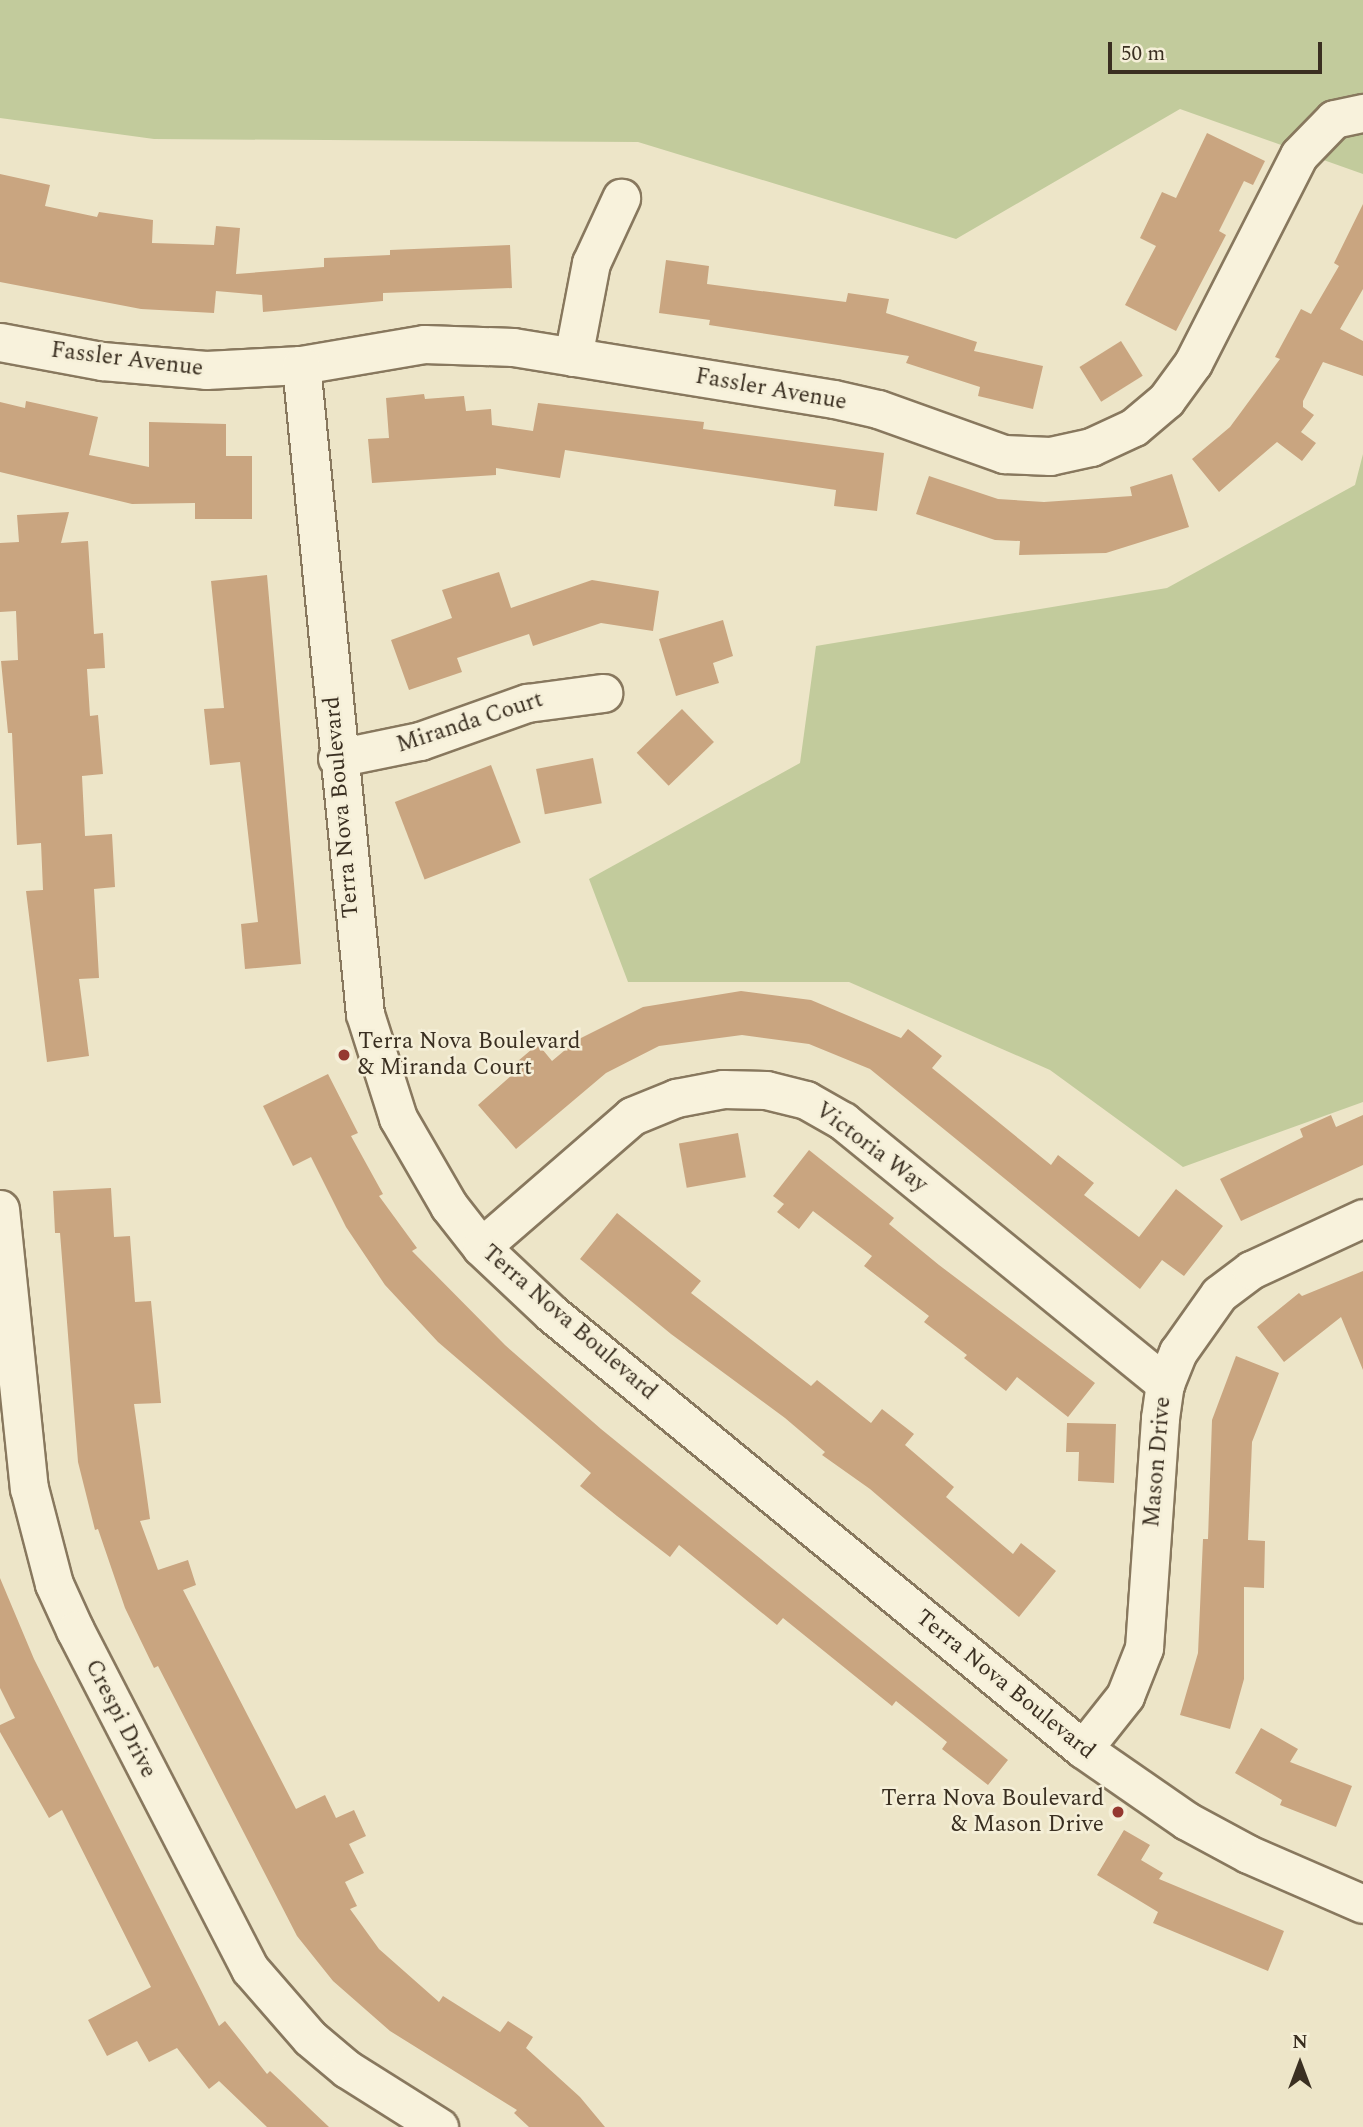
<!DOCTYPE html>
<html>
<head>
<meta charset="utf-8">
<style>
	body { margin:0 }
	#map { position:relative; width:1363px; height:2127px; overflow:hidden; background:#ede5c8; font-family:Spectral,serif }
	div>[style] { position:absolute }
	.green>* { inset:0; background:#c2cb9c }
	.building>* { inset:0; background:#c9a580; transform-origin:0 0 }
	.roads { filter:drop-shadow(2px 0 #88785e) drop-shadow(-2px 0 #88785e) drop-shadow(0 2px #88785e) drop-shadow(0 -2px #88785e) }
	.minor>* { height:37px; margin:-18.5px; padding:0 18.5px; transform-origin:18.5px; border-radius:18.5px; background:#f8f2dc }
	.dots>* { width:19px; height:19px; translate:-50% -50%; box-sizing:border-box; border:4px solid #f5efd8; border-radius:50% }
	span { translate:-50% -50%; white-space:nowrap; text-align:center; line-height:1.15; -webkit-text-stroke:5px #f5efd8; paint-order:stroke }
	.street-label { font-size:23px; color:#3a2f21 }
	.poi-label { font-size:23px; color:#3a2f21 }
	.left { translate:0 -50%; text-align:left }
	.right { translate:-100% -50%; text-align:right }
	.north { position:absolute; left:1265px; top:2029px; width:70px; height:70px; -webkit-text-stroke:5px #f5efd8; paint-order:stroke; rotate:0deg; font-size:19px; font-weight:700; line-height:28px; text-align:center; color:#3a2f21 }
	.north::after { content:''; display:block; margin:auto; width:24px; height:32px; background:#3a2f21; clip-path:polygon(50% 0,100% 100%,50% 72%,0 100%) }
	.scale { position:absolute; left:1108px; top:42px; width:214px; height:32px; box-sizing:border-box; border:4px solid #3a2f21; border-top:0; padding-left:9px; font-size:21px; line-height:24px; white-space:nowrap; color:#3a2f21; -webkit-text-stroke:5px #f5efd8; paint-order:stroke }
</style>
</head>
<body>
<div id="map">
	<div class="green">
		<div style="clip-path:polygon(0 0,1363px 0,1363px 174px,1180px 109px,956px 239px,638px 142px,154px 139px,0 118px)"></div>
		<div style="clip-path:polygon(1363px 454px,1363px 1102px,1183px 1167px,1050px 1070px,849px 982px,628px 982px,589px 879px,800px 763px,816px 646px,1167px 588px,1355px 485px)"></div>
	</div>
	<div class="building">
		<div style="clip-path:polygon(1207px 133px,1265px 161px,1253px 185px,1244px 181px,1219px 231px,1226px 235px,1176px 331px,1125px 305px,1156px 246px,1140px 238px,1162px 192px,1176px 198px)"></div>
		<div style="clip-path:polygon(0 174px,50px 185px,45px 206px,97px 217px,99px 212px,153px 220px,152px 243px,214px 245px,216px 226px,240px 228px,236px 274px,324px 267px,324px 258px,390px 255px,390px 250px,510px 245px,512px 288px,383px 293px,383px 301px,263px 312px,262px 295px,216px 291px,214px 313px,141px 309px,0 282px)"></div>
		<div style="clip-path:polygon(1363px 204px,1363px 289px,1340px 329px,1363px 341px,1363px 376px,1323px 362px,1303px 401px,1303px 407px,1314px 415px,1301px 432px,1316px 443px,1302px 461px,1277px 442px,1219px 492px,1192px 459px,1230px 427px,1280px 359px,1275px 357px,1301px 309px,1311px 314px,1339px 266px,1334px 263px)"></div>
		<div style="clip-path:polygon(666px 260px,709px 266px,707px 284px,846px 302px,848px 293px,889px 299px,886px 313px,977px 342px,974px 351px,1043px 366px,1033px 409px,978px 396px,980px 387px,906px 363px,909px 356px,709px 325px,710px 320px,659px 313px)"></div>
		<div style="left:1121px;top:341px;width:41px;height:49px;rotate:58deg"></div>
		<div style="clip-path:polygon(424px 394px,425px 399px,464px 396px,466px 411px,491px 409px,492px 425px,533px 431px,538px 403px,704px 422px,703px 429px,884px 453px,877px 511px,834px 506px,836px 490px,565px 450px,560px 478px,496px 468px,496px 475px,372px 483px,368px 439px,389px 438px,386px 398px)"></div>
		<div style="clip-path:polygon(26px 401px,98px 417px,89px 455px,149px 467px,149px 422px,226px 424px,226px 456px,252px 456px,252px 519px,195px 519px,195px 503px,132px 504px,0 472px,0 402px,25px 408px)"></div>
		<div style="clip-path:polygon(1172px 474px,1189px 527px,1106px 553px,1019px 555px,1020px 541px,995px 540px,916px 514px,929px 476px,998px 499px,1044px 502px,1132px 496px,1130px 487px)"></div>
		<div style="clip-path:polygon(69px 512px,61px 543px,88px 541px,94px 634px,103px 633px,105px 668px,87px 669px,90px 716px,98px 715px,103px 774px,82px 776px,85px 836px,112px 834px,115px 887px,94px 889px,99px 978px,79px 979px,89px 1056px,47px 1062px,26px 891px,43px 890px,41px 843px,17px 845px,12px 733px,8px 733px,1px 661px,18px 660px,16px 611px,0 612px,0 543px,19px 542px,17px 515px)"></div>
		<div style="clip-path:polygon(499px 572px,511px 608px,592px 580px,659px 591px,653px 631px,601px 623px,533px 646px,529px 634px,457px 658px,462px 672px,409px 690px,391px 640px,452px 618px,442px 590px)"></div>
		<div style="clip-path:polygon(267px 575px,301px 964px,245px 969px,241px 924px,258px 922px,240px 762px,210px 765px,204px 709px,224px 708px,211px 581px)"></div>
		<div style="clip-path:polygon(723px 620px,733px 656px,713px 663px,719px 683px,676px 696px,659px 639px)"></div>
		<div style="left:682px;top:709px;width:46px;height:63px;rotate:46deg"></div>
		<div style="left:593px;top:758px;width:46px;height:58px;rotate:79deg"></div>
		<div style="left:491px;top:765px;width:83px;height:103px;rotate:69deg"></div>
		<div style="clip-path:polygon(741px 991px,811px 1000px,901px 1038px,908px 1029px,942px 1056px,932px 1068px,1051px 1165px,1058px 1155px,1094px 1183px,1084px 1195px,1139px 1237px,1176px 1189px,1223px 1226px,1184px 1276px,1162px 1260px,1140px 1289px,870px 1069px,809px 1044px,742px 1035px,659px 1046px,606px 1073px,516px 1149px,478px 1105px,522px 1066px,518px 1061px,538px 1044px,552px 1061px,577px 1040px,643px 1007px)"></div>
		<div style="clip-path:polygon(328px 1074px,358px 1133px,351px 1136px,383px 1194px,379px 1196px,417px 1248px,412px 1251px,505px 1345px,601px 1429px,1008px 1760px,988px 1785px,942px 1749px,947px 1742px,896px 1701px,892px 1706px,783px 1618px,777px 1625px,679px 1545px,670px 1557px,617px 1516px,580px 1486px,591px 1473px,438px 1342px,385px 1285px,346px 1227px,311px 1157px,293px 1166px,263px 1106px)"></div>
		<div style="clip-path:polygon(1331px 1115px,1336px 1127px,1363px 1115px,1363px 1165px,1241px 1221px,1220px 1179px,1303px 1137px,1300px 1129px)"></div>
		<div style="left:738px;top:1133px;width:45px;height:60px;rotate:80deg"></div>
		<div style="clip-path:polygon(809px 1150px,894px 1218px,889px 1224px,939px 1265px,1095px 1383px,1068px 1417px,1017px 1377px,1006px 1391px,964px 1358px,967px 1355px,924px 1322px,929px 1316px,864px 1266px,872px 1256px,813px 1211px,799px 1229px,777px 1212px,784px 1204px,773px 1196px)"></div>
		<div style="clip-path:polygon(111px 1188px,114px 1237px,130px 1236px,135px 1302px,151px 1301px,161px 1403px,134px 1404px,150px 1519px,140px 1521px,158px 1570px,188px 1560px,196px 1585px,183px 1590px,296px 1809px,325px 1795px,336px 1818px,354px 1810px,366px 1836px,349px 1844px,364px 1873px,345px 1882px,357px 1906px,350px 1909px,379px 1949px,439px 2002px,443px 1996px,500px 2032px,508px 2021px,533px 2037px,526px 2048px,580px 2097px,605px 2127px,529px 2127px,514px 2113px,517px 2110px,390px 2031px,333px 1981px,297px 1936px,158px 1666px,154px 1668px,125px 1608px,98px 1529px,95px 1530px,78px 1462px,60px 1233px,55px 1233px,53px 1191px)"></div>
		<div style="clip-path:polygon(617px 1213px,701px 1281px,691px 1293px,811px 1386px,817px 1380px,871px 1423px,882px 1409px,914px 1434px,905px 1445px,954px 1487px,946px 1497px,1013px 1554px,1021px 1543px,1056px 1571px,1019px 1617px,870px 1489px,822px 1455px,825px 1452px,785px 1418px,671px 1334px,580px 1259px)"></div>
		<div style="clip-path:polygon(1363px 1271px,1363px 1370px,1341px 1317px,1284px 1362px,1257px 1327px,1299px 1293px,1302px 1296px)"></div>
		<div style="clip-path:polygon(1236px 1356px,1279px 1373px,1252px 1442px,1248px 1540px,1265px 1541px,1264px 1588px,1244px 1587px,1244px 1679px,1230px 1729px,1180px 1715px,1198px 1653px,1203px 1539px,1208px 1539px,1212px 1420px)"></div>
		<div style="clip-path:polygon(1067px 1423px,1116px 1424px,1114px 1483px,1078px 1481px,1079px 1452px,1066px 1452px)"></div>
		<div style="clip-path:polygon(0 1578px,34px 1659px,219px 2026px,225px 2021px,267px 2074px,270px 2071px,329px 2127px,267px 2127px,219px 2081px,209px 2089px,177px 2048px,149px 2062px,137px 2041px,107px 2056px,88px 2020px,151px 1987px,62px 1810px,49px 1818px,0 1732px,0 1725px,15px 1718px,0 1688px)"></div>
		<div style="clip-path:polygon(1261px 1728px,1298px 1749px,1290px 1762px,1352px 1786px,1336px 1827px,1280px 1805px,1282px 1800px,1235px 1773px)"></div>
		<div style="clip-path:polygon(1124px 1830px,1150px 1845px,1141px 1860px,1163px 1873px,1159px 1879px,1284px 1931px,1268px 1971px,1153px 1923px,1158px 1912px,1097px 1875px)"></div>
	</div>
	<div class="roads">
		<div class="minor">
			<div style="left:0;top:342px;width:104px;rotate:10.6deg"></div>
			<div style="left:102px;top:361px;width:104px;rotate:4.9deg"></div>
			<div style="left:206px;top:370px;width:95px;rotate:-3deg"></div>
			<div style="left:301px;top:365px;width:125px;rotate:-9.7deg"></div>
			<div style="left:424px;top:344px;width:89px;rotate:1.9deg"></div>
			<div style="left:513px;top:347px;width:325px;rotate:9.2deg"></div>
			<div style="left:834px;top:399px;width:45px;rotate:12.8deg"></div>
			<div style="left:878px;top:409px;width:134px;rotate:19.7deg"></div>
			<div style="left:1004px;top:454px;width:46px;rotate:2.5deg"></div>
			<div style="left:1050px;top:456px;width:42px;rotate:-12.4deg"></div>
			<div style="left:1091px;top:447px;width:47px;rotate:-24.9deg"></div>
			<div style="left:1134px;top:427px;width:42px;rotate:-40.2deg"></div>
			<div style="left:1166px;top:400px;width:46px;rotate:-53.9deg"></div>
			<div style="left:1193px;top:363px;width:233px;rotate:-63deg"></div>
			<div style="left:1299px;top:155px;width:50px;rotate:-45.8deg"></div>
			<div style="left:1334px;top:119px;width:30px;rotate:-12deg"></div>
			<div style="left:573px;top:357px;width:96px;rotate:-79.2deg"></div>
			<div style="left:591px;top:263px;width:72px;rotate:-65.2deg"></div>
			<div style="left:301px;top:365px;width:652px;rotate:84.37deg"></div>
			<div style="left:365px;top:1014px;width:109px;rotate:72.4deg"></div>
			<div style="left:398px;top:1118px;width:102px;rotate:59.9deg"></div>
			<div style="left:449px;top:1206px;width:52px;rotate:52deg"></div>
			<div style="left:481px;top:1247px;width:96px;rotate:43.3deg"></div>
			<div style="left:551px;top:1313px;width:688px;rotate:39.34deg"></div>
			<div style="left:1083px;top:1749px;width:126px;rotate:34.7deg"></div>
			<div style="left:1187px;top:1821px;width:69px;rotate:28.4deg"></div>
			<div style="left:1248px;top:1854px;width:125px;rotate:23.5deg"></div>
			<div style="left:337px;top:758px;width:85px;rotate:-11.6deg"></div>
			<div style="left:420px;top:741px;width:114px;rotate:-19.6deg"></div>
			<div style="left:527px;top:703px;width:77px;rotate:-7.5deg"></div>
			<div style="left:0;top:1209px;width:281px;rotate:84.1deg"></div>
			<div style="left:29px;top:1488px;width:99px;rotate:75.4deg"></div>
			<div style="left:54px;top:1584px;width:51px;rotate:65.5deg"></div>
			<div style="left:75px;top:1630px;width:382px;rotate:62.7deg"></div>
			<div style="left:250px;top:1969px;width:91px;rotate:49deg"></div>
			<div style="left:310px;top:2038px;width:48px;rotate:40deg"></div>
			<div style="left:347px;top:2069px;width:109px;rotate:32.2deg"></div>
			<div style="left:481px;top:1247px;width:200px;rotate:-40.9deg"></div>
			<div style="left:632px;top:1116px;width:48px;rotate:-22.2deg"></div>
			<div style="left:676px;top:1098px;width:48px;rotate:-10.8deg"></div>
			<div style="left:723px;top:1089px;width:43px;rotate:1.3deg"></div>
			<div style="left:766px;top:1090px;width:41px;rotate:14deg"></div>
			<div style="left:806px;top:1100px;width:43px;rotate:29.6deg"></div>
			<div style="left:843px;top:1121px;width:416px;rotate:39.2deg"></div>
			<div style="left:1083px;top:1749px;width:68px;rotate:-51.6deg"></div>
			<div style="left:1125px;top:1696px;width:52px;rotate:-68.4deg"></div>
			<div style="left:1144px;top:1648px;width:231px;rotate:-86deg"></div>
			<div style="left:1160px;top:1418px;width:34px;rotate:-82deg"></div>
			<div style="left:1165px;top:1384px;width:35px;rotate:-68deg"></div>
			<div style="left:1178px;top:1352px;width:71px;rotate:-54.7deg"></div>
			<div style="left:1219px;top:1294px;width:40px;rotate:-37deg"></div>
			<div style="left:1251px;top:1270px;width:123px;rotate:-24.9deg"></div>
		</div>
	</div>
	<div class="dots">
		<div style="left:344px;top:1055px;background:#953830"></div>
		<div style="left:1118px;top:1812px;background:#953830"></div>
	</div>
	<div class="street-label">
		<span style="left:127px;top:360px;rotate:7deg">Fassler Avenue</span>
		<span style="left:771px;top:390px;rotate:10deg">Fassler Avenue</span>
		<span style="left:470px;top:723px;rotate:-18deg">Miranda Court</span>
		<span style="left:342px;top:807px;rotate:-95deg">Terra Nova Boulevard</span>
		<span style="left:871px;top:1148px;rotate:37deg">Victoria Way</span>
		<span style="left:569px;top:1323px;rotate:41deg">Terra Nova Boulevard</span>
		<span style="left:1158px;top:1462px;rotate:-85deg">Mason Drive</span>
		<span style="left:1005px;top:1685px;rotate:39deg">Terra Nova Boulevard</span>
		<span style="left:120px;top:1719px;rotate:63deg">Crespi Drive</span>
	</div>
	<div class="poi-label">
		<span class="left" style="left:358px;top:1055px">Terra Nova Boulevard<br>&amp; Miranda Court</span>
		<span class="right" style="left:1104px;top:1812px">Terra Nova Boulevard<br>&amp; Mason Drive</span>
	</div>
	<div class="north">N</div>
	<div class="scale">50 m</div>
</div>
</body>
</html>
